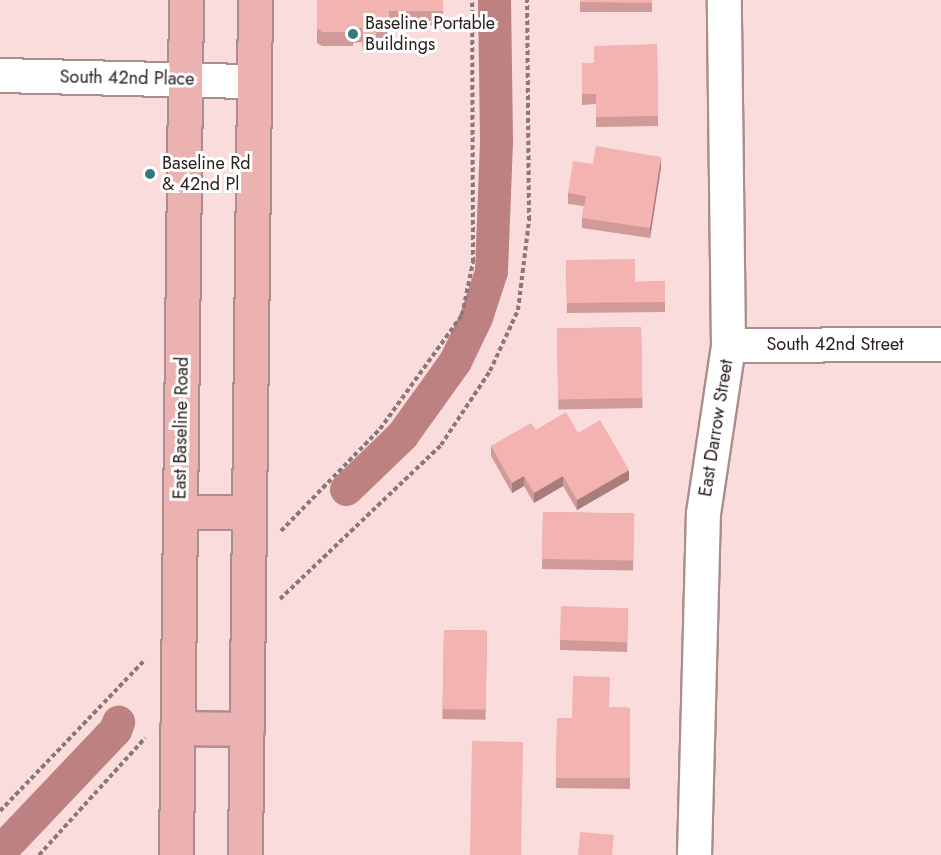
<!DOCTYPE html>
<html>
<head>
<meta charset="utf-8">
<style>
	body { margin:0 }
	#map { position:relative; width:941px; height:855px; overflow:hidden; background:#f9dcdb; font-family:Jost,sans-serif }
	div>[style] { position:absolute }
	.canal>* { height:33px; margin:-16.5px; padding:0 16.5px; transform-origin:16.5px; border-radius:16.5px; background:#bc8180 }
	.path>* { height:4px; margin-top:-2px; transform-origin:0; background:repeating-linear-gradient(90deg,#8a7776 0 4.5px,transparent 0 7.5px) }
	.roads { filter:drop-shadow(2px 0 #a98e8d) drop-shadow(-2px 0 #a98e8d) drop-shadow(0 2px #a98e8d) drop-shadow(0 -2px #a98e8d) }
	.street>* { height:33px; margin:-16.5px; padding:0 16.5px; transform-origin:16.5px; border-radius:16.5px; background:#fff }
	.primary>* { height:33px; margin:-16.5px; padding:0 16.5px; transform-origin:16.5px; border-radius:16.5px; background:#ecb1b1 }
	.wall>* { inset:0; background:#d09a98; transform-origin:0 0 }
	.shaded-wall>* { inset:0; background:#a97d7c }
	.building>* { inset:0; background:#f2b3b1; transform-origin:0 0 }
	.dots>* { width:16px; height:16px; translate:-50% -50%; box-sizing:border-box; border:3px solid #fff; border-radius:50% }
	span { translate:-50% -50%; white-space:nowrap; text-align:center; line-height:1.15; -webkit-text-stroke:6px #fff; paint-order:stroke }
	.poi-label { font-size:18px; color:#2b2020 }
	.left { translate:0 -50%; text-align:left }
	.street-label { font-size:18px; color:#2b2020 }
</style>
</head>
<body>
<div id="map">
	<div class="canal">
		<div style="left:346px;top:489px;width:78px;rotate:-44deg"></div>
		<div style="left:402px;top:435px;width:91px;rotate:-54.4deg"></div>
		<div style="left:455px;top:361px;width:49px;rotate:-64.5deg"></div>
		<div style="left:476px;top:317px;width:48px;rotate:-71.9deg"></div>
		<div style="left:491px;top:271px;width:130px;rotate:-87.8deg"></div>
		<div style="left:496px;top:141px;width:141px;rotate:-90.8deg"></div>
		<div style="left:0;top:851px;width:167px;rotate:-46.5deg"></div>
		<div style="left:115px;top:730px;width:9px;rotate:-69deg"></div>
	</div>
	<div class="path">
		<div style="left:281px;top:531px;width:142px;rotate:-45.9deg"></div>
		<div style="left:380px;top:429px;width:140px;rotate:-54.3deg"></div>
		<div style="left:462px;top:315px;width:54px;rotate:-78.3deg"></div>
		<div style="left:473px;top:262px;width:262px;rotate:-90.2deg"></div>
		<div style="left:280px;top:599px;width:223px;rotate:-43.7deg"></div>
		<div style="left:441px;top:445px;width:89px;rotate:-56.5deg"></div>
		<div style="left:490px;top:371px;width:67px;rotate:-65.3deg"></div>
		<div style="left:518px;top:310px;width:91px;rotate:-83deg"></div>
		<div style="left:529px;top:220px;width:220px;rotate:-90.5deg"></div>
		<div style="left:0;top:811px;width:209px;rotate:-46.2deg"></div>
		<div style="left:39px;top:855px;width:158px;rotate:-47.8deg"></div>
	</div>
	<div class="roads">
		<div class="street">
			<div style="left:0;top:75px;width:254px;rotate:1.4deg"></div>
			<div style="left:728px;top:345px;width:213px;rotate:-0.3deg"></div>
			<div style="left:694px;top:855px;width:342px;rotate:-88.5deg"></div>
			<div style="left:703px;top:513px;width:170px;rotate:-81.5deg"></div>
			<div style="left:728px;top:345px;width:345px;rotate:-90.7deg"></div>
		</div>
		<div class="primary">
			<div style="left:181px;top:512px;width:67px"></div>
			<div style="left:177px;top:728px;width:70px;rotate:0.8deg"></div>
			<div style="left:176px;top:855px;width:855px;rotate:-89.33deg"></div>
			<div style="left:245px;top:855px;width:855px;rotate:-89.33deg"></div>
		</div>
	</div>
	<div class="wall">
		<div style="clip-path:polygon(317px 0,443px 0,443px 26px,389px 26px,388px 42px,376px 42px,376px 51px,363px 51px,362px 42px,353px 43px,353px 46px,322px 46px,317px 43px)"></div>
		<div style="left:580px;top:0;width:72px;height:12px"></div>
		<div style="clip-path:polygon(657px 44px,658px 126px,596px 127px,596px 104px,582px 105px,582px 63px,594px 63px)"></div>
		<div style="clip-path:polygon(593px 164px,661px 167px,650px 238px,582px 228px,582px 218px,584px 206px,568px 204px,568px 193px)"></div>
		<div style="clip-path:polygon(566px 260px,635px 282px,665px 281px,665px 312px,567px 313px)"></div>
		<div style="left:641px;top:327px;width:81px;height:84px;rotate:89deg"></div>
		<div style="clip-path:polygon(536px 430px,578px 433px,629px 480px,577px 510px,563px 486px,534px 503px,524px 486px,512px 493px,491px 456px,491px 446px)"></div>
		<div style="left:543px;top:512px;width:91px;height:57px;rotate:1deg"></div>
		<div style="clip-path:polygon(628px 608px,627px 652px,560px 650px,560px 640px)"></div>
		<div style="left:444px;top:630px;width:43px;height:89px;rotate:1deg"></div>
		<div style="clip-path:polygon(609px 707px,630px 708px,630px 789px,556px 788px,557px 718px,572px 718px)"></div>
	</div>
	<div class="shaded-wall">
		<div style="clip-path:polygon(661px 157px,661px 167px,650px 238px,650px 228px)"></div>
		<div style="clip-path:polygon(629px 470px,629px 480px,577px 510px,577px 500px)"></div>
		<div style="clip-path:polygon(524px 476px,524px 486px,512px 493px,512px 483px)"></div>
		<div style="clip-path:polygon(563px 476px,563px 486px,534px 503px,534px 493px)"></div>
	</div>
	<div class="building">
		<div style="clip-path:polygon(317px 0,443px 0,443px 11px,389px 11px,388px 28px,376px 28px,376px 37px,363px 37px,362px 28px,353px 28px,353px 32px,322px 32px,317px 28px)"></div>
		<div style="clip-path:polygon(580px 0,652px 0,652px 3px,580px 2px)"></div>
		<div style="clip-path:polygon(657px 44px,658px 116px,596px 117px,596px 94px,582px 94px,582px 63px,594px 63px,594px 46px)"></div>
		<div style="clip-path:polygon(596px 146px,661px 157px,650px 228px,582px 218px,586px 196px,568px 193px,573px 161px,593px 164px)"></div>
		<div style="clip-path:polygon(635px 259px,635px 282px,665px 281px,665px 302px,567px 303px,566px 260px)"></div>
		<div style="left:641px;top:327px;width:71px;height:84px;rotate:89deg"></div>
		<div style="clip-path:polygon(566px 412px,578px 433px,600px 420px,629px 470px,577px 500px,563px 476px,534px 493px,524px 476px,512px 483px,491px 446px,531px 423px,536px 430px)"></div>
		<div style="left:543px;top:512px;width:91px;height:47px;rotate:1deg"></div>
		<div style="left:561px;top:606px;width:67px;height:34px;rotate:2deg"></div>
		<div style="left:444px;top:630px;width:43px;height:79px;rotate:1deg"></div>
		<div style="clip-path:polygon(573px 676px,610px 677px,609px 707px,630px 708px,630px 778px,556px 778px,557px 718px,572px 718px)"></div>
		<div style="left:472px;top:741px;width:51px;height:114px;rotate:1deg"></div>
		<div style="left:580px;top:832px;width:34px;height:23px;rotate:5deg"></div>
	</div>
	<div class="dots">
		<div style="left:353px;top:34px;background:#317a7e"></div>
		<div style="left:150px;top:174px;background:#317a7e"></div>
	</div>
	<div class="poi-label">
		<span class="left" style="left:365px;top:34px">Baseline Portable<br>Buildings</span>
		<span class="left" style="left:162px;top:174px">Baseline Rd<br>&amp; 42nd Pl</span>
	</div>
	<div class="street-label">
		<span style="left:127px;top:78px;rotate:1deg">South 42nd Place</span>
		<span style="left:835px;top:344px">South 42nd Street</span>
		<span style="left:181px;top:428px;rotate:-89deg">East Baseline Road</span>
		<span style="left:716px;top:428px;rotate:-81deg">East Darrow Street</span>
	</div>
</div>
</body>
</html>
